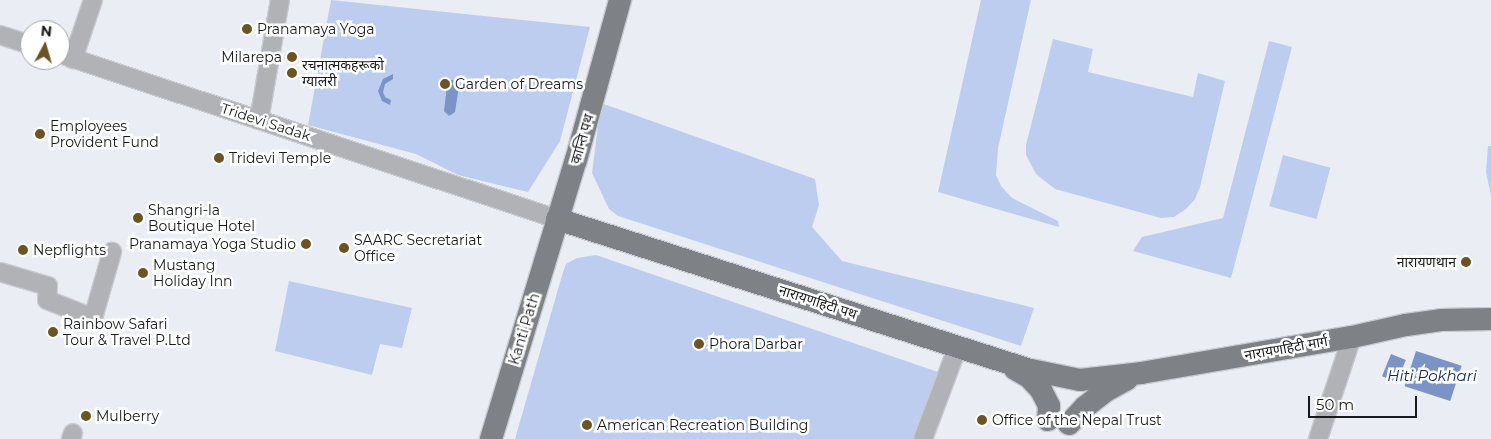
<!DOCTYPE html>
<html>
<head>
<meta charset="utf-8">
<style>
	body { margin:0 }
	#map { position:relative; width:1491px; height:439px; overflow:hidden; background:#eaedf4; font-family:Montserrat,"Noto Sans Devanagari",sans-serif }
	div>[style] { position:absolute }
	.green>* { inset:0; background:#bccdef; transform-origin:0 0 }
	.water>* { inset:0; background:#7b94c5; transform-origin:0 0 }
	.roads { filter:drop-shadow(1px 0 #c9cbd1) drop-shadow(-1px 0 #c9cbd1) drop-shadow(0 1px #c9cbd1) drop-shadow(0 -1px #c9cbd1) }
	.minor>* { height:18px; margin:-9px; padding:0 9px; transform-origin:9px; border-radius:9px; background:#b1b2b5 }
	.major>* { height:22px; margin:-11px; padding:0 11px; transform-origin:11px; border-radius:11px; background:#7e8186 }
	.dots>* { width:14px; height:14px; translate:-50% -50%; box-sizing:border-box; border:2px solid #fff; border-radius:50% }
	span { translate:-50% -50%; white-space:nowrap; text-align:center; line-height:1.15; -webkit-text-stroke:5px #fff; paint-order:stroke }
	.poi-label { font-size:14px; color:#191a1c }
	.left { translate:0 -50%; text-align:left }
	.right { translate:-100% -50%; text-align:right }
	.street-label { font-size:14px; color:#191a1c }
	.water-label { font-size:15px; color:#132c67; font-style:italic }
	.north { position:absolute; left:20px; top:20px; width:50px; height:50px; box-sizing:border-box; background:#fff; border:1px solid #a3a3a4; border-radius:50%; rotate:6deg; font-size:14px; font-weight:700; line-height:20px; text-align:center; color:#191a1c }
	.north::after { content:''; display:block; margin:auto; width:18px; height:22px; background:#6b5424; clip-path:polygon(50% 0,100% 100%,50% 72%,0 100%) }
	.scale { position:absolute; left:1308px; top:396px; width:109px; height:22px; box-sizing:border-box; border:2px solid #191a1c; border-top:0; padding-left:6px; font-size:15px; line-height:18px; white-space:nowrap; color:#191a1c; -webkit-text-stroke:4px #fff; paint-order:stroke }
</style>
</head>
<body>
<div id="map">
	<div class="green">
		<div style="clip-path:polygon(331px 0,590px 27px,560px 141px,528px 192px,458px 175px,416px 154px,308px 125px)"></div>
		<div style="clip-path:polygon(981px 0,1031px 0,998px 148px,996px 175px,1001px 186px,1012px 198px,1058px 221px,1059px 227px,938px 192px)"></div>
		<div style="clip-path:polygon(1053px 39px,1093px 49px,1088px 72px,1193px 97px,1198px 73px,1225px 81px,1200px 187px,1195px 199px,1186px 209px,1174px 217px,1161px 218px,1055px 189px,1036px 174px,1026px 155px,1026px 145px)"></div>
		<div style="clip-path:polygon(1269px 41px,1292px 47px,1231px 278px,1133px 251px,1142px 237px,1223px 218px)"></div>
		<div style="clip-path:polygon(601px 103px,815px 179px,819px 205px,812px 227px,842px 261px,1034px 308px,1021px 346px,618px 216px,609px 209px,592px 173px)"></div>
		<div style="clip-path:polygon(1488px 146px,1491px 146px,1491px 196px,1486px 172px)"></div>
		<div style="left:1283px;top:155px;width:49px;height:53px;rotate:15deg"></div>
		<div style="clip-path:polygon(596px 255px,938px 372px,913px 439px,515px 439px,563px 272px,566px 264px,577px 258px)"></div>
		<div style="clip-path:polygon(289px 281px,412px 308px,402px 348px,380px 344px,372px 375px,275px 351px)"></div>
	</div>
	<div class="water">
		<div style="clip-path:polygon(393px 74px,393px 79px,385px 84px,383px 92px,385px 97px,391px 100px,390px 105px,382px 101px,378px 91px,383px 79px)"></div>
		<div style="clip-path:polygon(451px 80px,457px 81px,459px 86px,455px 112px,449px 116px,444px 111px,447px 85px)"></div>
		<div style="left:1416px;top:351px;width:48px;height:37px;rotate:18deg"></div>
		<div style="left:1391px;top:354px;width:16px;height:24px;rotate:22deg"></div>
	</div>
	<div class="roads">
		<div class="minor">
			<div style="left:0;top:35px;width:32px;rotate:18deg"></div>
			<div style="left:60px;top:54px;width:524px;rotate:18.37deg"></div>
			<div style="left:73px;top:59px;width:62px;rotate:-71.3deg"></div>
			<div style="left:259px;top:120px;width:122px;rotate:-80.1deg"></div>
			<div style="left:0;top:272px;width:50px;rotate:16.3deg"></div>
			<div style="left:48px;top:286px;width:14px;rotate:94deg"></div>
			<div style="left:47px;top:300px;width:49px;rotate:21.4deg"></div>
			<div style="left:93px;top:318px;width:69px;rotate:-73.9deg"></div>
			<div style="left:71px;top:439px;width:6px;rotate:-72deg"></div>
			<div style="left:923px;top:439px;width:99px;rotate:-69.4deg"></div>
			<div style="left:1318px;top:439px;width:108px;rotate:-71.6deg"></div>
		</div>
		<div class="major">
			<div style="left:557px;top:219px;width:497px;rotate:17.7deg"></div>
			<div style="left:1031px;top:370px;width:50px;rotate:11.5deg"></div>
			<div style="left:1080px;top:380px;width:61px;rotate:-6.5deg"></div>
			<div style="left:1141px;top:373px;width:214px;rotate:-9.7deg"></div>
			<div style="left:1352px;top:337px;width:55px;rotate:-12.5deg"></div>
			<div style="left:1406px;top:325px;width:35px;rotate:-8deg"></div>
			<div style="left:1441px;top:320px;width:50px;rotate:-1.1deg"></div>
			<div style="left:1015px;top:369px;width:16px;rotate:30deg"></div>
			<div style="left:1029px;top:377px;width:18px;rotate:47deg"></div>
			<div style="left:1041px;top:390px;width:18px;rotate:63deg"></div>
			<div style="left:1049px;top:406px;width:14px;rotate:94deg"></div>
			<div style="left:1069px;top:424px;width:23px;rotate:-47deg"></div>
			<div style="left:1085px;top:407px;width:24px;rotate:-38deg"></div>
			<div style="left:1104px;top:392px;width:26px;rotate:-29deg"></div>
			<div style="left:491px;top:439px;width:292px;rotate:-73.1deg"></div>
			<div style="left:576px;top:160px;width:166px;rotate:-74.6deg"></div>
		</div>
	</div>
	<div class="dots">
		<div style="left:247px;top:29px;background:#6b5424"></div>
		<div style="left:292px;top:57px;background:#6b5424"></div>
		<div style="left:292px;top:73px;background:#6b5424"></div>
		<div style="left:445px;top:84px;background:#6b5424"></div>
		<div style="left:40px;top:134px;background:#6b5424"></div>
		<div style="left:219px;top:158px;background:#6b5424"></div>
		<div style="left:138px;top:218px;background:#6b5424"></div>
		<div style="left:306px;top:244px;background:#6b5424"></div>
		<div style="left:344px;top:248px;background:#6b5424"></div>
		<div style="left:23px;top:250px;background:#6b5424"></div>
		<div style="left:1466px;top:262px;background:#6b5424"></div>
		<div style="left:143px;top:273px;background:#6b5424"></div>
		<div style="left:53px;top:332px;background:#6b5424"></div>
		<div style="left:699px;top:344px;background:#6b5424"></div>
		<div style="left:86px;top:416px;background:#6b5424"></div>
		<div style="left:982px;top:420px;background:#6b5424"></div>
		<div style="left:587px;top:425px;background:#6b5424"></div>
	</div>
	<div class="poi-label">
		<span class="left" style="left:257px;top:29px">Pranamaya Yoga</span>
		<span class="right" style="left:282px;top:57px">Milarepa</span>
		<span class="left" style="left:302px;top:73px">रचनात्मकहरूको<br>ग्यालरी</span>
		<span class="left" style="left:455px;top:84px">Garden of Dreams</span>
		<span class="left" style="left:50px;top:134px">Employees<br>Provident Fund</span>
		<span class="left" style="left:229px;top:158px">Tridevi Temple</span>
		<span class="left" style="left:148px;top:218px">Shangri-la<br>Boutique Hotel</span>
		<span class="left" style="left:354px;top:248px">SAARC Secretariat<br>Office</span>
		<span class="right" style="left:296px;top:244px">Pranamaya Yoga Studio</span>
		<span class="left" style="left:33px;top:250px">Nepflights</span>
		<span class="right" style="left:1456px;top:262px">नारायणथान</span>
		<span class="left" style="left:153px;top:273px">Mustang<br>Holiday Inn</span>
		<span class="left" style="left:63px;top:332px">Rainbow Safari<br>Tour &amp; Travel P.Ltd</span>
		<span class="left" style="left:709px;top:344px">Phora Darbar</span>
		<span class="left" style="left:96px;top:416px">Mulberry</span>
		<span class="left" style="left:992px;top:420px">Office of the Nepal Trust</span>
		<span class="left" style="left:597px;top:425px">American Recreation Building</span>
	</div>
	<div class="street-label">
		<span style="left:266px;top:122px;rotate:18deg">Tridevi Sadak</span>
		<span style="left:582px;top:139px;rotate:-74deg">कान्ति पथ</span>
		<span style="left:818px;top:302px;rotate:18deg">नारायणहिटी पथ</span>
		<span style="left:524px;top:329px;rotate:-73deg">Kanti Path</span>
		<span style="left:1286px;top:348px;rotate:-10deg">नारायणहिटी मार्ग</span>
	</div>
	<div class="water-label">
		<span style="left:1432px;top:376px">Hiti Pokhari</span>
	</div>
	<div class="north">N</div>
	<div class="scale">50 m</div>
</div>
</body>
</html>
